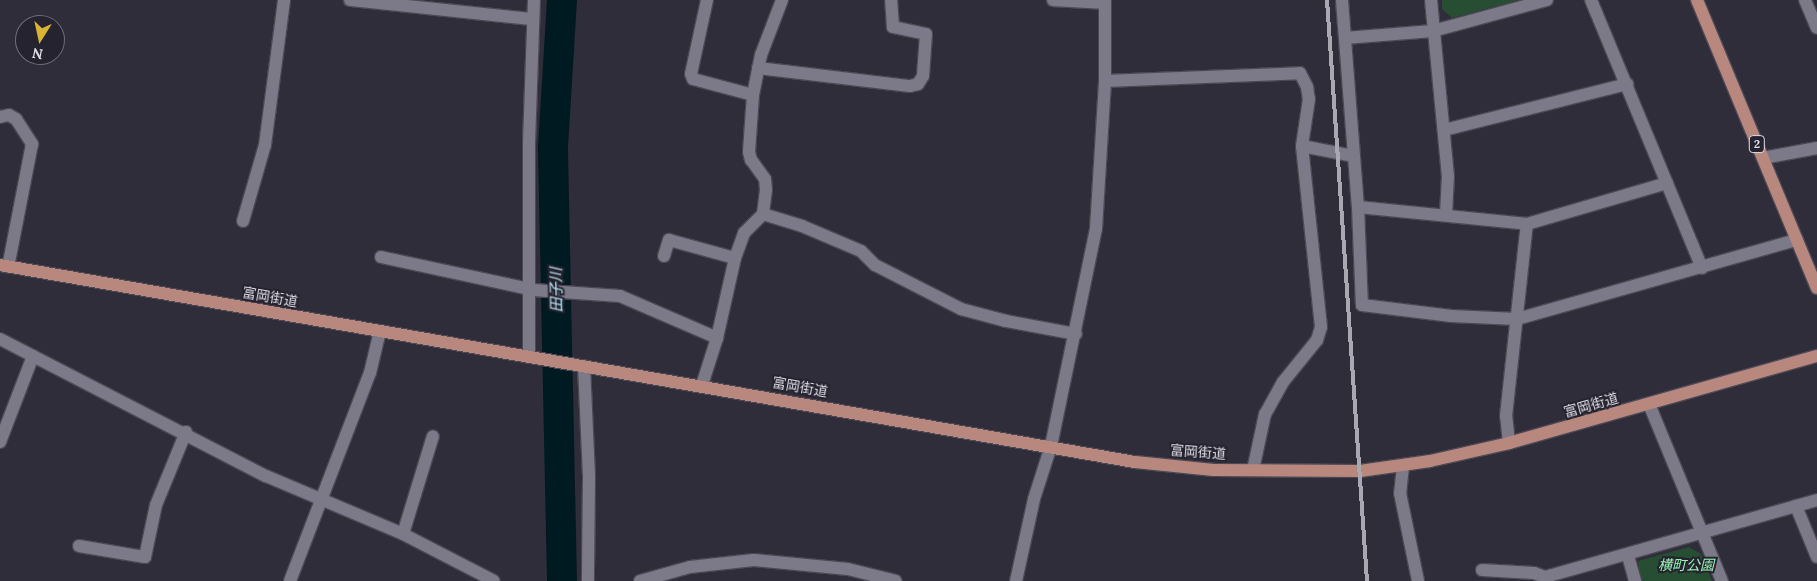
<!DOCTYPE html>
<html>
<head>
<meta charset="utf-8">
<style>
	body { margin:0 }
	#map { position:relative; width:1817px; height:581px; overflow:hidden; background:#302d3b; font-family:Lora,"Noto Sans JP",serif }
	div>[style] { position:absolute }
	.green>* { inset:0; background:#274d33 }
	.river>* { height:30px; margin:-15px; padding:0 15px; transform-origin:15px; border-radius:15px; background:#001a22 }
	.roads { filter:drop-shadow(1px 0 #4c4954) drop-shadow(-1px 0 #4c4954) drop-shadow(0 1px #4c4954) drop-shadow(0 -1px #4c4954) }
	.minor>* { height:12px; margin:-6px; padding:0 6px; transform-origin:6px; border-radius:6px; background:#7c7989 }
	.major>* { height:12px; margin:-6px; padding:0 6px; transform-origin:6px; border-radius:6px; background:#b8887f }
	.rail>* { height:4px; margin:-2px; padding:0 2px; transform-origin:2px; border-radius:2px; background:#a9a8b2 }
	span { translate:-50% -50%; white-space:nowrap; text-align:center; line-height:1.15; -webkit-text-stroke:4px #262330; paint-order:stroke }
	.shield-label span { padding:1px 4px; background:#262330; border:1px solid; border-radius:4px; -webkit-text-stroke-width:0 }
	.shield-label { font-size:12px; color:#dfdee7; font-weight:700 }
	.street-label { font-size:14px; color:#dfdee7 }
	.park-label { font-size:14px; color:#96f4b2; font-style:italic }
	.water-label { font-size:15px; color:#b9e7f6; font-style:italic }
	.north { position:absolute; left:15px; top:15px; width:50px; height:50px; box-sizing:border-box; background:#262330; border:1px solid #706e79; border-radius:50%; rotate:190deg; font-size:14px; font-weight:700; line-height:20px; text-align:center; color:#dfdee7 }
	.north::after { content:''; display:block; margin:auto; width:18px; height:22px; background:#d8b434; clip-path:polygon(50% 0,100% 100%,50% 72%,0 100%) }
</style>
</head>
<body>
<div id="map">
	<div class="green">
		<div style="clip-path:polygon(1442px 0,1519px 0,1452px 18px,1442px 9px)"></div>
		<div style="clip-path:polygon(1689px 547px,1701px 554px,1712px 581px,1641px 581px,1638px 561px)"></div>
	</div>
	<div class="river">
		<div style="left:562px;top:581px;width:434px;rotate:-91.2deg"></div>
		<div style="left:553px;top:147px;width:147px;rotate:-86.5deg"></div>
	</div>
	<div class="roads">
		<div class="minor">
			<div style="left:350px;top:0;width:183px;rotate:6deg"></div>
			<div style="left:1053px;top:0;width:52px;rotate:3.3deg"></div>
			<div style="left:1342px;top:0;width:208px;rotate:85.6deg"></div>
			<div style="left:1358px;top:207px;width:170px;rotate:5.7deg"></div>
			<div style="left:1527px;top:224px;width:146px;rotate:-16.3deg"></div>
			<div style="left:1431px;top:0;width:177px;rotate:84.5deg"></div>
			<div style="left:1448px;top:176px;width:39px;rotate:93deg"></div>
			<div style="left:1591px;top:0;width:290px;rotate:67.5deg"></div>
			<div style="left:1805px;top:0;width:30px;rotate:67deg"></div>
			<div style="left:1345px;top:38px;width:88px;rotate:-4.5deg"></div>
			<div style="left:1433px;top:31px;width:118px;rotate:-15.2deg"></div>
			<div style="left:758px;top:68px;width:153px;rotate:6.8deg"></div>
			<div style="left:910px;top:86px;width:8px;rotate:-14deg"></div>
			<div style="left:918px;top:84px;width:9px;rotate:-58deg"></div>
			<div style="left:923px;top:76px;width:42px;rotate:-85.9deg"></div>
			<div style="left:926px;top:34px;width:34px;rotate:-168deg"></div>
			<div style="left:893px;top:27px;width:27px;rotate:-94deg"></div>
			<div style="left:1105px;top:81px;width:195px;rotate:-2.3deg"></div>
			<div style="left:1300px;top:73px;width:16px;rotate:63deg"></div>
			<div style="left:1307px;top:87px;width:12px;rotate:81deg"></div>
			<div style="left:1309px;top:99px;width:48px;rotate:98.5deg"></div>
			<div style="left:1302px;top:146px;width:182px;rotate:84deg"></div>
			<div style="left:1321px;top:327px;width:14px;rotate:107deg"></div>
			<div style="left:1317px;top:340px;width:54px;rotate:129deg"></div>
			<div style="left:1283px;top:382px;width:37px;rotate:119deg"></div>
			<div style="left:1265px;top:414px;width:57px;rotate:102.1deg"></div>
			<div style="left:753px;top:95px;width:41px;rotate:-78.7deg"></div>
			<div style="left:761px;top:55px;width:59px;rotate:-69.1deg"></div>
			<div style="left:0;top:117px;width:9px;rotate:-13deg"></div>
			<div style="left:9px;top:115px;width:8px;rotate:30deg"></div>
			<div style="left:16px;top:119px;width:30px;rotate:57deg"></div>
			<div style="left:32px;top:144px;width:125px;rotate:101deg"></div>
			<div style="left:1444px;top:130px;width:189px;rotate:-14.1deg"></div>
			<div style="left:1302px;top:146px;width:53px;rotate:10.9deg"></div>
			<div style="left:1763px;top:158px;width:55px;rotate:-10.5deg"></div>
			<div style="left:1358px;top:207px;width:98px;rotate:87.7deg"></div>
			<div style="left:1362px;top:305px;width:90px;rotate:7deg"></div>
			<div style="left:1451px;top:316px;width:66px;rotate:2.6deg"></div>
			<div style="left:1517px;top:319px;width:291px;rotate:-15.8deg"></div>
			<div style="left:763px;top:214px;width:41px;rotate:17.1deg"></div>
			<div style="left:802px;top:226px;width:64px;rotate:23deg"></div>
			<div style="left:861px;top:251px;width:20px;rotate:45deg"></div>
			<div style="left:875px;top:265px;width:97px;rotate:27.1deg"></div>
			<div style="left:961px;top:309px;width:47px;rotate:14.9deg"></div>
			<div style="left:1006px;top:321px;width:71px;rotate:10.5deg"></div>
			<div style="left:243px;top:221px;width:79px;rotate:-73.9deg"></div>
			<div style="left:265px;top:145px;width:146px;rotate:-82.5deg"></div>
			<div style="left:664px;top:256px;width:17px;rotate:-73deg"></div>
			<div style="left:669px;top:240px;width:68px;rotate:15.3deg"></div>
			<div style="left:381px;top:257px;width:156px;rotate:12.2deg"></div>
			<div style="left:533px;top:290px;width:87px;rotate:3.9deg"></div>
			<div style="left:620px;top:296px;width:106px;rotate:23.4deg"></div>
			<div style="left:0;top:339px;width:299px;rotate:27.3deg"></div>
			<div style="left:266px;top:476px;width:149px;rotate:22.9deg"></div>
			<div style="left:403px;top:534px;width:102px;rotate:27.3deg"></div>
			<div style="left:529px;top:357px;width:214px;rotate:-90deg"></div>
			<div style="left:529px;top:143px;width:143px;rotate:-88deg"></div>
			<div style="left:584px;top:366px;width:111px;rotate:87.4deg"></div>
			<div style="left:589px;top:477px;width:104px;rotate:90.6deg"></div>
			<div style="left:702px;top:385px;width:49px;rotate:-72.3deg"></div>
			<div style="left:717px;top:338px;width:82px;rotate:-77.3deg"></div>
			<div style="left:735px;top:258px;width:27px;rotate:-70deg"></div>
			<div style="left:744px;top:233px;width:27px;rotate:-45deg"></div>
			<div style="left:763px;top:214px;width:24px;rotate:-83deg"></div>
			<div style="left:766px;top:190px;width:11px;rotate:-95deg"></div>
			<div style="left:765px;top:179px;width:24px;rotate:-126deg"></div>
			<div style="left:751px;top:160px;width:8px;rotate:-104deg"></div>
			<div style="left:749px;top:152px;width:57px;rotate:-86deg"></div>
			<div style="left:753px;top:95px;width:62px;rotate:-165.1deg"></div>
			<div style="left:693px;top:79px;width:5px;rotate:-112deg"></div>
			<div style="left:691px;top:74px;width:76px;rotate:-77.8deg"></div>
			<div style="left:1649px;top:404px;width:191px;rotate:67.6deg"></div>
			<div style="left:0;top:442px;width:92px;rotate:-69deg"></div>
			<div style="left:1509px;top:443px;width:27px;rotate:-96deg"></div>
			<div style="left:1506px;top:416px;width:193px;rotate:-83.8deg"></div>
			<div style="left:1403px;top:466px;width:27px;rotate:96deg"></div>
			<div style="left:1400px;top:493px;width:90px;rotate:78.4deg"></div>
			<div style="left:1796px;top:506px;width:55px;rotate:67.6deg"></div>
			<div style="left:403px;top:534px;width:102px;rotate:-73deg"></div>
			<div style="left:79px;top:546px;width:67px;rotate:9.5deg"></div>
			<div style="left:145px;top:557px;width:53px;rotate:-78.1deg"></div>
			<div style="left:156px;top:505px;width:79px;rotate:-67.7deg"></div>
			<div style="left:1628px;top:556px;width:26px;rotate:74deg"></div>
			<div style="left:1482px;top:570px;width:52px;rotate:3.3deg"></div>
			<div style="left:1534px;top:573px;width:12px;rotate:20deg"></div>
			<div style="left:290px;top:581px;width:223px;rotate:-69deg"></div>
			<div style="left:370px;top:373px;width:43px;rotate:-76.6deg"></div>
			<div style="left:640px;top:581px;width:52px;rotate:-15.6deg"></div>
			<div style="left:690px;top:567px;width:64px;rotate:-6.2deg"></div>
			<div style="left:754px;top:560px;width:94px;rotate:5.5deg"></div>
			<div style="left:848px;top:569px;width:49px;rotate:14deg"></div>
			<div style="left:1016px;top:581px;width:84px;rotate:-77.6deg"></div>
			<div style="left:1034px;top:499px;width:56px;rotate:-72.2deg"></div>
			<div style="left:1051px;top:446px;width:222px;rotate:-78.3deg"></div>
			<div style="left:1096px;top:229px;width:148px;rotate:-86.5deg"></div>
			<div style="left:1105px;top:81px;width:81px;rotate:-90deg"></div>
			<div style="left:1545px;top:581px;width:4px;rotate:-90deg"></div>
			<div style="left:1545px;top:577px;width:283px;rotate:-15.8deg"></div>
		</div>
		<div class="major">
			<div style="left:1697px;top:0;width:312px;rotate:67.4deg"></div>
			<div style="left:0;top:265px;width:1152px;rotate:9.85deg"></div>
			<div style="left:1135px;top:462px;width:79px;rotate:5.8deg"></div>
			<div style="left:1214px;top:470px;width:146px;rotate:0.4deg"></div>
			<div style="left:1360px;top:471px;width:71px;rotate:-8.1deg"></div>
			<div style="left:1430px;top:461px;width:81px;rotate:-12.8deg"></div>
			<div style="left:1509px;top:443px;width:320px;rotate:-15.8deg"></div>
		</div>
	</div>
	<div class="rail">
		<div style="left:1327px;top:0;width:582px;rotate:86.06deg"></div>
	</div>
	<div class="shield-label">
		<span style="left:1757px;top:144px">2</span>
	</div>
	<div class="street-label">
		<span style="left:270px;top:297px;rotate:10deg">富岡街道</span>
		<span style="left:800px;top:387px;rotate:10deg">富岡街道</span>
		<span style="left:1591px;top:405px;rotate:-16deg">富岡街道</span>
		<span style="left:1198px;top:452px;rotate:4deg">富岡街道</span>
	</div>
	<div class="park-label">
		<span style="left:1686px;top:565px">横町公園</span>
	</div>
	<div class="water-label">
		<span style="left:556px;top:290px;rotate:-91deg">田子川</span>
	</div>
	<div class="north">N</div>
</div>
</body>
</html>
